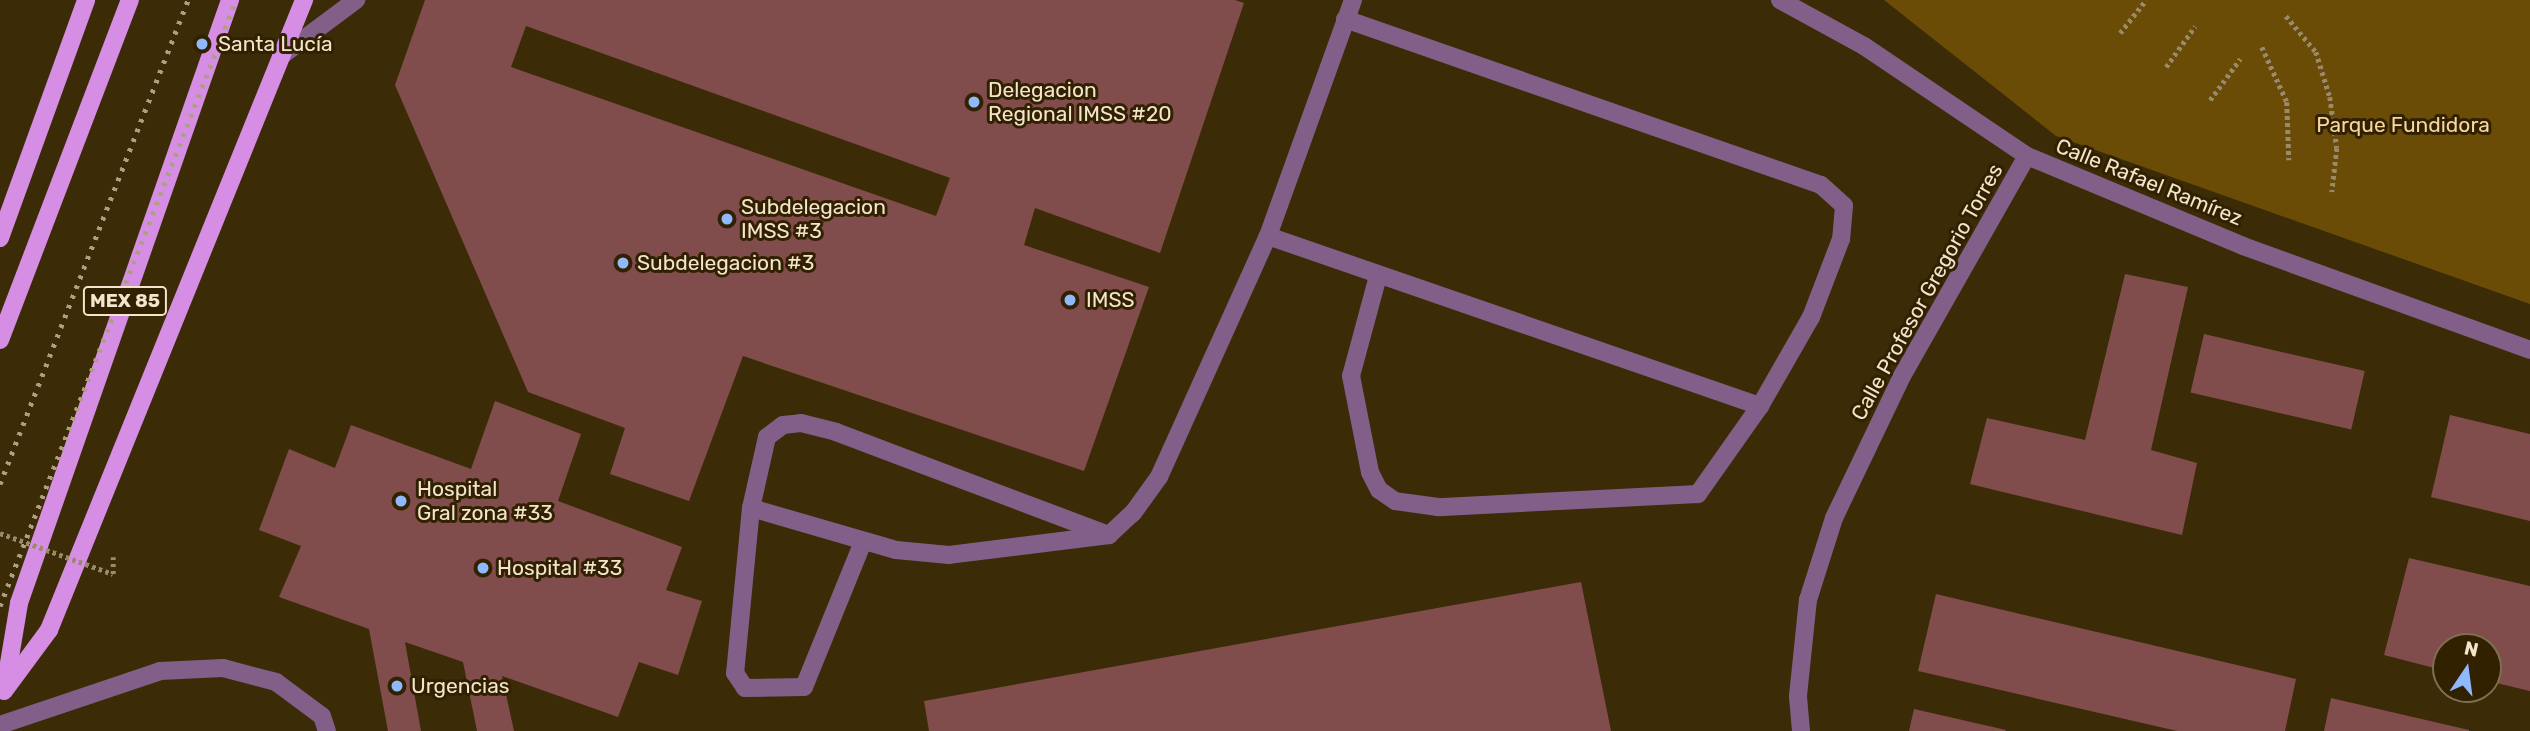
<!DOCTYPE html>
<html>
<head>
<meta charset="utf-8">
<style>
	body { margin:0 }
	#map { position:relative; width:2530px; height:731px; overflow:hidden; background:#3c2b07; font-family:Rubik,sans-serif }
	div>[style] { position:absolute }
	.green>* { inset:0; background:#6a4c07 }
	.building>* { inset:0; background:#804d4c; transform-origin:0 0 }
	.path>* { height:4.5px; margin-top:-2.25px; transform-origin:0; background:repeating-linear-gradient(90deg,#998a6c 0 3.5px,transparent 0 7px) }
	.service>* { height:18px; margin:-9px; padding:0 9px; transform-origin:9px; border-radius:9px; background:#825f89 }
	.minor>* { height:18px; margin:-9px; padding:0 9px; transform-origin:9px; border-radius:9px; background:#825f89 }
	.primary>* { height:18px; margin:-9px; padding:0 9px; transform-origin:9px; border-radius:9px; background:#d68ee4 }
	.rail>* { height:5px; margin-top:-2.5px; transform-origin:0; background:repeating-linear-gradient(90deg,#ae9f82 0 3.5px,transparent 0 10.5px) }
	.path-bridge>* { height:4.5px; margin-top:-2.25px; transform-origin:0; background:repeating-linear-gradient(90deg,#998a6c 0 3.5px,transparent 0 7px) }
	.dots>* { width:19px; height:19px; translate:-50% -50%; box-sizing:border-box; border:4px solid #322100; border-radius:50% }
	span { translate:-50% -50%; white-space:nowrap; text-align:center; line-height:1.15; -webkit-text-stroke:6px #322100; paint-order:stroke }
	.shield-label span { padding:2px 5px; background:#322100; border:2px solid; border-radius:5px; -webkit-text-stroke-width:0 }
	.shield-label { font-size:19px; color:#f3e5cd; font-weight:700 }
	.poi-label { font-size:21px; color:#f3e5cd }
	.left { translate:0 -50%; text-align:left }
	.park-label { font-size:21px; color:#f6d69f }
	.street-label { font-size:21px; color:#f3e5cd }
	.north { position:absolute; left:2432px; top:633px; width:70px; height:70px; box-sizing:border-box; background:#322100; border:2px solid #7f6f52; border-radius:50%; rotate:13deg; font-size:19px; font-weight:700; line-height:28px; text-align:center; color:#f3e5cd }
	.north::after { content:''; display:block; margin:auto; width:24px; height:32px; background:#90b8fd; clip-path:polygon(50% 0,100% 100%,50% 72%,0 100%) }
</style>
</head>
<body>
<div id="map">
	<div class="green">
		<div style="clip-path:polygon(1884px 0,2530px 0,2530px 304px,2056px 136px)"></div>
	</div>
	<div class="building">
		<div style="clip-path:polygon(evenodd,425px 0,1235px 0,1244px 3px,1160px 253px,1035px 208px,1024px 245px,1149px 287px,1084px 471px,743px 356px,689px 501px,610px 474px,625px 428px,528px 392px,395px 85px,425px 0,526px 26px,950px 178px,936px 216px,511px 67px,526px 26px)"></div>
		<div style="clip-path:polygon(2125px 274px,2188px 287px,2151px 450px,2197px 463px,2182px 535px,1970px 484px,1987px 418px,2085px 440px)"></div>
		<div style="left:2204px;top:334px;width:165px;height:60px;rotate:13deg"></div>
		<div style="clip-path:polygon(495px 401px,581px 434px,558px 501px,682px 547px,666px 590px,702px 601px,678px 675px,639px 662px,618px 717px,502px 676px,514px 731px,477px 731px,463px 662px,405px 642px,421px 731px,388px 731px,369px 629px,279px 597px,301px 546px,259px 530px,289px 449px,335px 468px,351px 425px,471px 469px)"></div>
		<div style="clip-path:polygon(2450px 415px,2530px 434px,2530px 521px,2431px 497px)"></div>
		<div style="clip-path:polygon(2409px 558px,2530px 586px,2530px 691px,2488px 681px,2488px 647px,2446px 647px,2446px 671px,2384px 655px)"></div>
		<div style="clip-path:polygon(1581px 582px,1611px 731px,929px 731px,924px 701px)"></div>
		<div style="clip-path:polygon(1936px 594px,2296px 679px,2285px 731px,2177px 731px,1918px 671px)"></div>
		<div style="clip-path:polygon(2331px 698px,2469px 730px,2469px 731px,2324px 731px)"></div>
		<div style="clip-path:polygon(1914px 709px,2006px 730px,2005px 731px,1909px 731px)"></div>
	</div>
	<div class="path">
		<div style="left:2286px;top:16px;width:47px;rotate:50.2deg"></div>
		<div style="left:2316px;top:52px;width:47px;rotate:72.7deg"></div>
		<div style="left:2330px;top:97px;width:51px;rotate:82.2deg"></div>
		<div style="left:2337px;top:148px;width:44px;rotate:96.5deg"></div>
		<div style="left:2120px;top:33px;width:42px;rotate:-51.8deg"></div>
		<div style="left:2262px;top:47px;width:60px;rotate:65.6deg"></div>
		<div style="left:2287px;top:102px;width:58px;rotate:88deg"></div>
		<div style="left:2166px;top:67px;width:50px;rotate:-54.7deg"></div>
		<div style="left:2210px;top:100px;width:51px;rotate:-53.8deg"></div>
		<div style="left:113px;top:574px;width:17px;rotate:-90deg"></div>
	</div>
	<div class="service">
		<div style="left:1345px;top:19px;width:504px;rotate:19.23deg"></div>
		<div style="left:1821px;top:185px;width:31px;rotate:42deg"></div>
		<div style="left:1844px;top:206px;width:33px;rotate:95deg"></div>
		<div style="left:1841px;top:239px;width:84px;rotate:111deg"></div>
		<div style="left:1811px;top:317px;width:103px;rotate:119.8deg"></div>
		<div style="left:1760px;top:406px;width:108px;rotate:125.2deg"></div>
		<div style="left:1698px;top:494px;width:260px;rotate:177.1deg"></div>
		<div style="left:1438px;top:507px;width:43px;rotate:-172.1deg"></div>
		<div style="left:1395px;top:501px;width:19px;rotate:-145deg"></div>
		<div style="left:1379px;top:490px;width:20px;rotate:-117deg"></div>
		<div style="left:1370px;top:472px;width:98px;rotate:-101.2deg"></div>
		<div style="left:1351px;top:376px;width:104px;rotate:-74.9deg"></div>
		<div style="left:281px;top:56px;width:94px;rotate:-36.7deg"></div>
		<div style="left:1268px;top:236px;width:521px;rotate:19.06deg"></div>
		<div style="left:801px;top:423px;width:36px;rotate:14deg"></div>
		<div style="left:836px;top:432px;width:292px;rotate:20.7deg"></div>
		<div style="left:1109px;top:535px;width:161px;rotate:172.9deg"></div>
		<div style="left:949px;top:555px;width:53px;rotate:-174.6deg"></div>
		<div style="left:896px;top:550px;width:151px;rotate:-163.8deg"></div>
		<div style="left:751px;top:508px;width:73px;rotate:-77.3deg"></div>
		<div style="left:767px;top:437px;width:20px;rotate:-37deg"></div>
		<div style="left:783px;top:425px;width:18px;rotate:-6deg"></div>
		<div style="left:751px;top:508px;width:166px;rotate:95.5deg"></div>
		<div style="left:735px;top:673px;width:18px;rotate:56deg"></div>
		<div style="left:745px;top:688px;width:59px;rotate:-1deg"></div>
		<div style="left:804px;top:687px;width:157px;rotate:-67.9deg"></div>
		<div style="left:1109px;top:535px;width:33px;rotate:-43deg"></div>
		<div style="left:1133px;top:513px;width:44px;rotate:-54.2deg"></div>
		<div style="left:1159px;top:477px;width:265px;rotate:-65.7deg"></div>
		<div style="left:1268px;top:236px;width:251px;rotate:-70.2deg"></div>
		<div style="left:0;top:725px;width:169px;rotate:-18.6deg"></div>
		<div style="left:160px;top:671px;width:63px;rotate:-2.7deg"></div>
		<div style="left:223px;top:668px;width:55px;rotate:14.8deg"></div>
		<div style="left:276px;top:682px;width:57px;rotate:36.5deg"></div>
		<div style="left:322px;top:716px;width:16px;rotate:72deg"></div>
	</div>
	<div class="minor">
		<div style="left:1780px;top:0;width:96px;rotate:28.7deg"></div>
		<div style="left:1864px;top:46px;width:197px;rotate:34deg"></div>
		<div style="left:2027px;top:156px;width:234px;rotate:22.6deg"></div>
		<div style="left:2243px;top:246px;width:305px;rotate:19.9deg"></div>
		<div style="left:1801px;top:731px;width:35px;rotate:-95deg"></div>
		<div style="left:1798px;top:696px;width:97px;rotate:-84.1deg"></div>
		<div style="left:1808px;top:600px;width:86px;rotate:-72.4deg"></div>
		<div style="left:1834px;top:518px;width:157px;rotate:-64.4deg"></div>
		<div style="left:1902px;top:376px;width:253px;rotate:-60.4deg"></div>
	</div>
	<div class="primary">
		<div style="left:0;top:238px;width:253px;rotate:-70.1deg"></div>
		<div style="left:0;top:340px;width:364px;rotate:-69.1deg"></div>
		<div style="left:5px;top:687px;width:85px;rotate:-80.5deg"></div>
		<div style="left:19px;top:603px;width:639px;rotate:-70.71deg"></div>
		<div style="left:4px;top:691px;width:76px;rotate:-53.6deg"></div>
		<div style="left:49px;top:630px;width:680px;rotate:-67.96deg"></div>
	</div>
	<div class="rail">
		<div style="left:0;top:484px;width:519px;rotate:-68.77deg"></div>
		<div style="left:0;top:606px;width:650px;rotate:-68.72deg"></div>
	</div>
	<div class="path-bridge">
		<div style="left:0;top:533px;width:120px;rotate:19.9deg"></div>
	</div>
	<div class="dots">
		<div style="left:202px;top:44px;background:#90b8fd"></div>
		<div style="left:974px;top:102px;background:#90b8fd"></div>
		<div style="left:727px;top:219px;background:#90b8fd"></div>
		<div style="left:623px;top:263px;background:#90b8fd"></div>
		<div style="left:1070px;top:300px;background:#90b8fd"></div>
		<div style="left:401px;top:501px;background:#90b8fd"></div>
		<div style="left:483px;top:568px;background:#90b8fd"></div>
		<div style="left:397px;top:686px;background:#90b8fd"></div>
	</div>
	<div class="shield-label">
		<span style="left:125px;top:301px">MEX 85</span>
	</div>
	<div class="poi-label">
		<span class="left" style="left:218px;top:44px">Santa Lucía</span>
		<span class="left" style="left:988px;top:102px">Delegacion<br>Regional IMSS #20</span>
		<span class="left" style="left:741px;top:219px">Subdelegacion<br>IMSS #3</span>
		<span class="left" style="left:637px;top:263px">Subdelegacion #3</span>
		<span class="left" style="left:1086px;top:300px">IMSS</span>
		<span class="left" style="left:417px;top:501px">Hospital<br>Gral zona #33</span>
		<span class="left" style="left:497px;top:568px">Hospital #33</span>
		<span class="left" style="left:411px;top:686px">Urgencias</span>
	</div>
	<div class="park-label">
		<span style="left:2403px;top:125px">Parque Fundidora</span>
	</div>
	<div class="street-label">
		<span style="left:2149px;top:182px;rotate:22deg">Calle Rafael Ramírez</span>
		<span style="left:1927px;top:292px;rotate:-61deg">Calle Profesor Gregorio Torres</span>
	</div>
	<div class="north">N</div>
</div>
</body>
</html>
